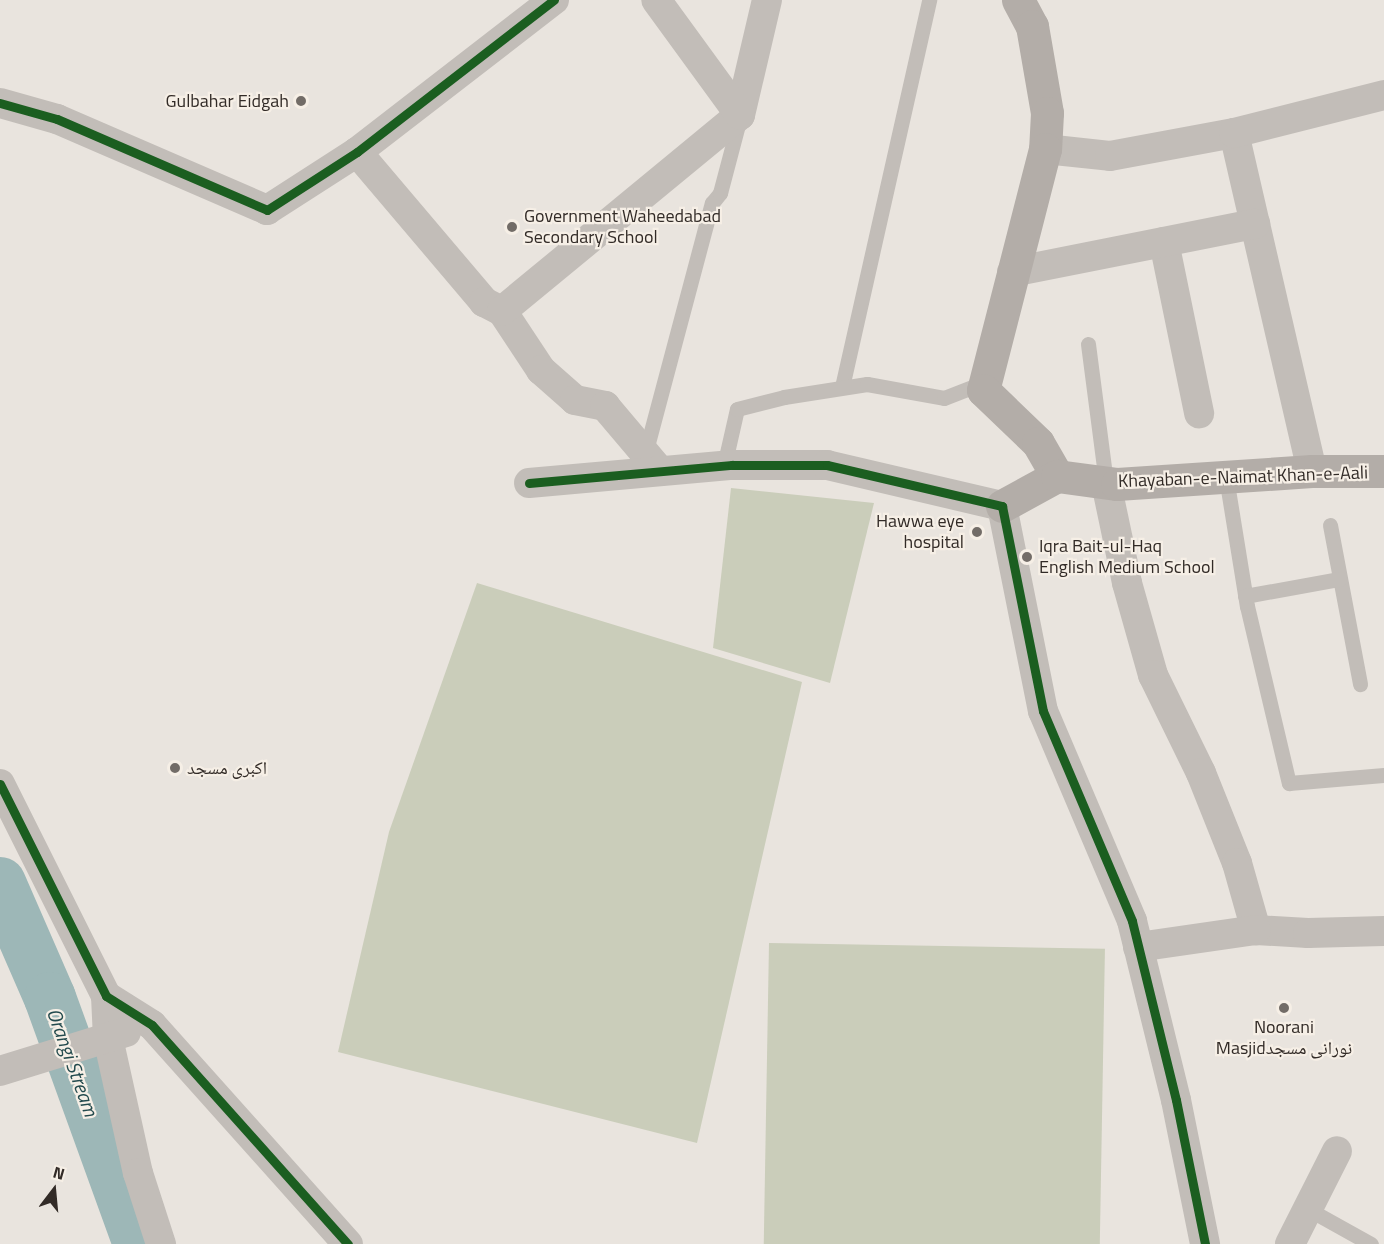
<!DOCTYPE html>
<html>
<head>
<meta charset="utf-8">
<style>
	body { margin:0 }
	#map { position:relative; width:1384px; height:1244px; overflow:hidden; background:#e9e4de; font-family:"Titillium Web","Noto Naskh Arabic",sans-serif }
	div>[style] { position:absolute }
	.green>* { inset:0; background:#cacdba; transform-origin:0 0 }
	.river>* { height:52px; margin:-26px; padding:0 26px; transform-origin:26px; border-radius:26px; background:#9db7b7 }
	.lane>* { height:15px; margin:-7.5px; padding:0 7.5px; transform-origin:7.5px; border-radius:7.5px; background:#c2bdb8 }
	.street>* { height:30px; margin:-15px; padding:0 15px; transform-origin:15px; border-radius:15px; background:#c2bdb8 }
	.secondary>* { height:33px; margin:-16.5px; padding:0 16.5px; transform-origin:16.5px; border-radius:16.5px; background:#b3ada8 }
	.cycleway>* { height:9px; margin:-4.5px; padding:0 4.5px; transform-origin:4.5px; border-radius:4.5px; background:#1b5e20 }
	.dots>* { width:16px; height:16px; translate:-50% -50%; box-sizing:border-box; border:3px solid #f6efe6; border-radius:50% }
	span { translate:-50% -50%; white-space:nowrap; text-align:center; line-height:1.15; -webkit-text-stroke:4.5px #f6efe6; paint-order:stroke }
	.poi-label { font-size:18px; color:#322b27 }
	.right { translate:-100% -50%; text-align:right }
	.left { translate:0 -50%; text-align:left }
	.street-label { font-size:18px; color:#322b27 }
	.water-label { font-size:20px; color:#234a4d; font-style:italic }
	.north { position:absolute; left:24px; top:1160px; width:60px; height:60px; -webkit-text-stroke:4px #f6efe6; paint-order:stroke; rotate:16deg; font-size:16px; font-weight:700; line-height:24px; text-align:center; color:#322b27 }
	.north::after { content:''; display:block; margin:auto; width:21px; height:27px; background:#322b27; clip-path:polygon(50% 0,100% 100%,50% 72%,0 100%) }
</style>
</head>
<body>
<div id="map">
	<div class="green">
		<div style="clip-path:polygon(731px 488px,874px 503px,830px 683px,713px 648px)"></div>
		<div style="clip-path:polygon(477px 583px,802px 682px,697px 1143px,338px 1052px,389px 832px)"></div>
		<div style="left:769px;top:943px;width:336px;height:301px;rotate:1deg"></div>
	</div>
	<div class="river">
		<div style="left:0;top:883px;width:125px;rotate:66.5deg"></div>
		<div style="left:50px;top:998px;width:262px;rotate:70.1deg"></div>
	</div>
	<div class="lane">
		<div style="left:1088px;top:344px;width:140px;rotate:82.6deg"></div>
		<div style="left:842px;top:387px;width:397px;rotate:-77.3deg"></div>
		<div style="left:645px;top:454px;width:260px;rotate:-75.1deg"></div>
		<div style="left:712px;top:203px;width:13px;rotate:-51deg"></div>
		<div style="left:720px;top:193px;width:74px;rotate:-75.2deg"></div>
		<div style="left:724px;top:466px;width:58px;rotate:-77.2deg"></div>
		<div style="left:737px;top:409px;width:49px;rotate:-14.3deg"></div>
		<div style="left:784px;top:397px;width:84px;rotate:-8.9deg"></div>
		<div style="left:867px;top:384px;width:78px;rotate:10.3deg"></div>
		<div style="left:944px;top:398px;width:44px;rotate:-21.3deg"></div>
		<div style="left:1226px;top:477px;width:131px;rotate:80.8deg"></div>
		<div style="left:1247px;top:606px;width:182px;rotate:76.7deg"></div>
		<div style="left:1289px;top:783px;width:95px;rotate:-4.8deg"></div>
		<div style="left:1330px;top:525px;width:162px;rotate:79.3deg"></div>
		<div style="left:1245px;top:596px;width:96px;rotate:-10.3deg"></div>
		<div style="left:1308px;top:1209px;width:72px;rotate:29.1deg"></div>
	</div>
	<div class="street">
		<div style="left:0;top:103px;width:59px;rotate:15.7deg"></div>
		<div style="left:57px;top:119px;width:229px;rotate:23.4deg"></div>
		<div style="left:267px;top:210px;width:107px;rotate:-32.8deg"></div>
		<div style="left:357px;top:152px;width:249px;rotate:-37.7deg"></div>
		<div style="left:740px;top:115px;width:118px;rotate:-76.8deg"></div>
		<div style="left:1234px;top:133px;width:347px;rotate:77deg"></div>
		<div style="left:1045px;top:149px;width:65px;rotate:6.1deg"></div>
		<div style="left:1110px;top:156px;width:126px;rotate:-10.5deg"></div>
		<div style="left:1234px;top:133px;width:155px;rotate:-14.2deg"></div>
		<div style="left:357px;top:152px;width:197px;rotate:49.7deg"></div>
		<div style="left:484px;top:302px;width:20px;rotate:27deg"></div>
		<div style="left:502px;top:311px;width:71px;rotate:56.5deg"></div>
		<div style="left:541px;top:370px;width:45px;rotate:41.4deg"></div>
		<div style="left:575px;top:400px;width:31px;rotate:11deg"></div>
		<div style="left:605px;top:406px;width:85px;rotate:49.8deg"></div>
		<div style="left:1164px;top:242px;width:175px;rotate:78.4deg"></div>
		<div style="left:1012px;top:272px;width:248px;rotate:-11.2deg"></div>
		<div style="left:502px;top:311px;width:308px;rotate:-39.5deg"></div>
		<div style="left:740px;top:115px;width:142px;rotate:-126.1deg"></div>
		<div style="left:529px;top:483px;width:204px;rotate:-5.1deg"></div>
		<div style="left:732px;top:465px;width:95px"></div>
		<div style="left:827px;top:465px;width:180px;rotate:13.2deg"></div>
		<div style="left:1002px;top:506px;width:209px;rotate:78.7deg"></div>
		<div style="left:1043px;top:711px;width:228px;rotate:67deg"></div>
		<div style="left:1132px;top:921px;width:184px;rotate:76.2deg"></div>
		<div style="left:1176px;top:1100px;width:147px;rotate:78.6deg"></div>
		<div style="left:1106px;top:483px;width:102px;rotate:78.1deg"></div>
		<div style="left:1127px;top:583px;width:96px;rotate:74.2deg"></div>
		<div style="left:1153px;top:675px;width:109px;rotate:63.9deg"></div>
		<div style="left:1201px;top:773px;width:97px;rotate:68.2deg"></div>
		<div style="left:1237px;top:863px;width:70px;rotate:74.2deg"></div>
		<div style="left:1256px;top:930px;width:52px;rotate:3.3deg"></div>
		<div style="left:1308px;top:933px;width:76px;rotate:-1.5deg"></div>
		<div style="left:0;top:784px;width:237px;rotate:63.4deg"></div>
		<div style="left:106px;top:996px;width:54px;rotate:32.2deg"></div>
		<div style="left:152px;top:1025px;width:294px;rotate:48.2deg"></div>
		<div style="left:1138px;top:947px;width:119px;rotate:-8.2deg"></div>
		<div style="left:106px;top:996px;width:42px;rotate:87.3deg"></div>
		<div style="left:108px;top:1038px;width:138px;rotate:77.5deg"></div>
		<div style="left:138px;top:1173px;width:75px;rotate:72.1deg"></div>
		<div style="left:0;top:1071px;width:132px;rotate:-17.2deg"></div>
		<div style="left:1290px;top:1244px;width:104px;rotate:-63.2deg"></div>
	</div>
	<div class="secondary">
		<div style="left:1018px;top:0;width:30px;rotate:62deg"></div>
		<div style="left:1032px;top:26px;width:88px;rotate:80.2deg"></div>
		<div style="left:1047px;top:113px;width:36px;rotate:93deg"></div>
		<div style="left:1045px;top:149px;width:249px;rotate:104.4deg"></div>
		<div style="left:983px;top:390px;width:76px;rotate:43.9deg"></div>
		<div style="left:1038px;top:443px;width:38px;rotate:60deg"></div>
		<div style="left:1002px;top:506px;width:63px;rotate:-28.6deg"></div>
		<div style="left:1057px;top:476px;width:61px;rotate:7.6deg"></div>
		<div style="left:1117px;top:484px;width:195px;rotate:-3.8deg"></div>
		<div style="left:1312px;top:471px;width:72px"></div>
	</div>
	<div class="cycleway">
		<div style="left:0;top:103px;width:59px;rotate:15.7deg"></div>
		<div style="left:57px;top:119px;width:229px;rotate:23.4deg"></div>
		<div style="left:267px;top:210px;width:107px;rotate:-32.8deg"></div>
		<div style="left:357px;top:152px;width:249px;rotate:-37.7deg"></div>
		<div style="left:529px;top:483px;width:204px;rotate:-5.1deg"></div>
		<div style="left:732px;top:465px;width:95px"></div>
		<div style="left:827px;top:465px;width:180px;rotate:13.2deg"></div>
		<div style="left:1002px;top:506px;width:209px;rotate:78.7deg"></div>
		<div style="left:1043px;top:711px;width:228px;rotate:67deg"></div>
		<div style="left:1132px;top:921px;width:184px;rotate:76.2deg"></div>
		<div style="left:1176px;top:1100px;width:147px;rotate:78.6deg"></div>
		<div style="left:0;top:784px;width:237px;rotate:63.4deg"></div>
		<div style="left:106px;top:996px;width:54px;rotate:32.2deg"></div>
		<div style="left:152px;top:1025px;width:294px;rotate:48.2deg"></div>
	</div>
	<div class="dots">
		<div style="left:301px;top:101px;background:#726c67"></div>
		<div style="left:512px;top:227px;background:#726c67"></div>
		<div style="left:977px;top:532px;background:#726c67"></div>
		<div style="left:1027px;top:557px;background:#726c67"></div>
		<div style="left:175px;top:768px;background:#726c67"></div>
		<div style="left:1284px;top:1008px;background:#726c67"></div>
	</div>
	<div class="poi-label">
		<span class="right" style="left:289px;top:101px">Gulbahar Eidgah</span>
		<span class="left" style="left:524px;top:227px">Government Waheedabad<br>Secondary School</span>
		<span class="right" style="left:964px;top:532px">Hawwa eye<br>hospital</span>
		<span class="left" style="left:1039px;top:557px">Iqra Bait-ul-Haq<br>English Medium School</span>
		<span class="left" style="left:187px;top:768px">اکبری مسجد</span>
		<span style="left:1284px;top:1038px">Noorani<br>Masjidنورانی مسجد</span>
	</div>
	<div class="street-label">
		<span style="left:1243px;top:477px;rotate:-2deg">Khayaban-e-Naimat Khan-e-Aali</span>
	</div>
	<div class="water-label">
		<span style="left:73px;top:1062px;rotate:70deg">Orangi Stream</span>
	</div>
	<div class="north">N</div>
</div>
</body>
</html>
